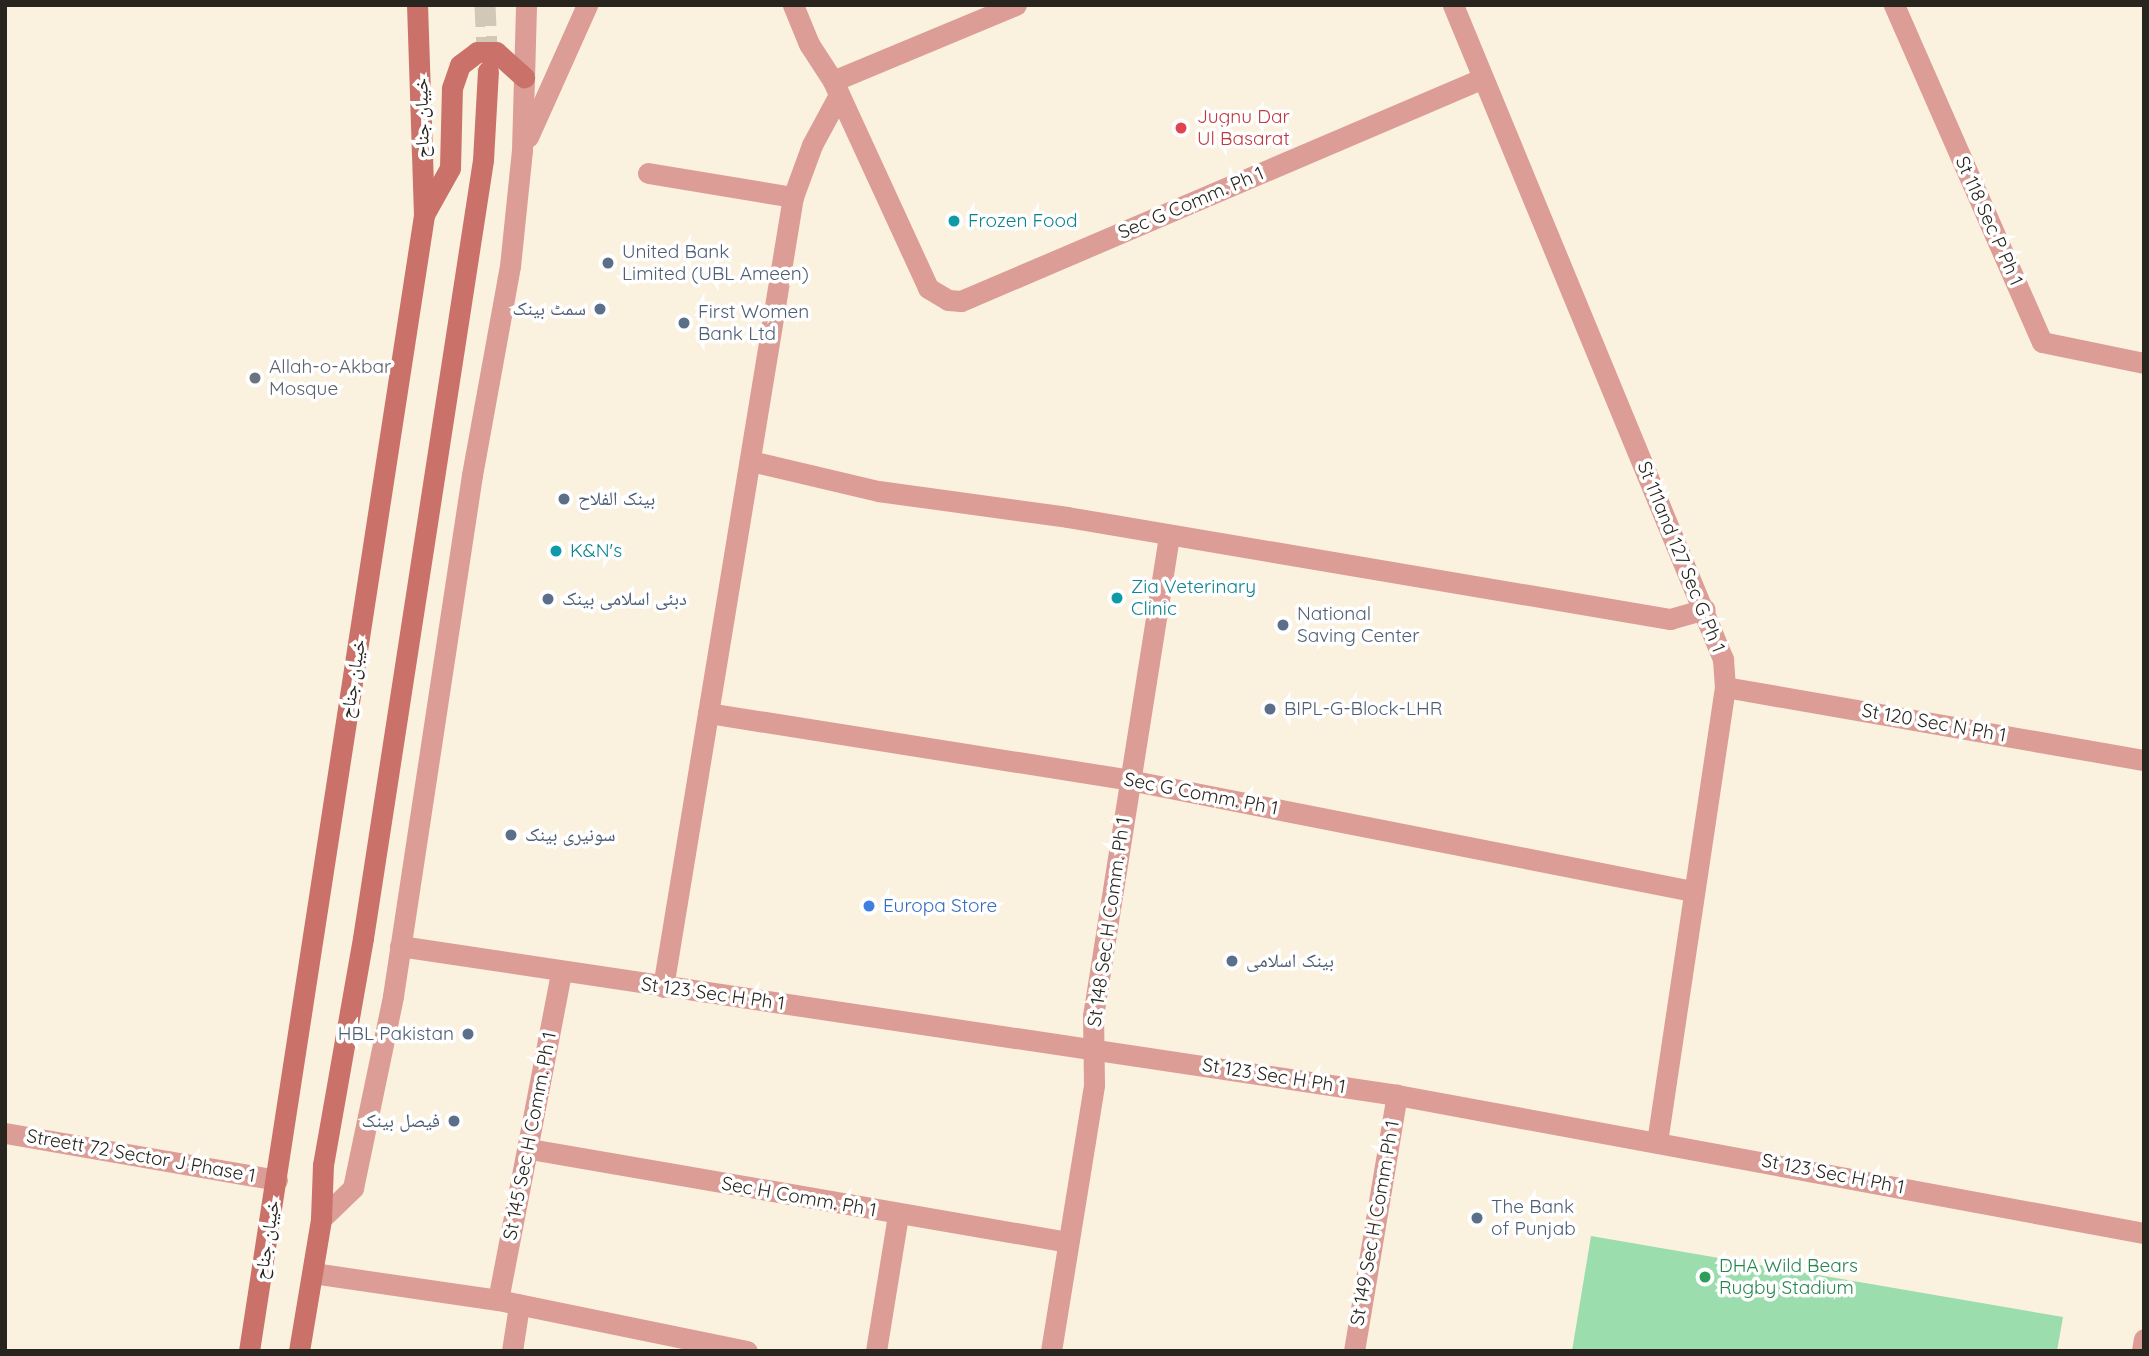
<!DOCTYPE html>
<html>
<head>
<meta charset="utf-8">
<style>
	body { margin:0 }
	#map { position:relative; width:2149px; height:1356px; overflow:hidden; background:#fbf1df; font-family:Quicksand,"Noto Naskh Arabic",sans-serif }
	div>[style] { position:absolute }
	.green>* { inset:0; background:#9bddad }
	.secondary-tunnel>* { height:21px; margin-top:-10.5px; transform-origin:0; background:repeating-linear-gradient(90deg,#d1c8b8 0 21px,transparent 0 31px) }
	.minor>* { height:21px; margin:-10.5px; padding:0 10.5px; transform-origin:10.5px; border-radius:10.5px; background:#db9d96 }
	.tertiary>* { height:21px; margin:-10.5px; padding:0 10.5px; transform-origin:10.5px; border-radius:10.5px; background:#db9d96 }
	.secondary>* { height:21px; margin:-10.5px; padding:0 10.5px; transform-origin:10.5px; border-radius:10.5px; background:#ca7269 }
	.dots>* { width:19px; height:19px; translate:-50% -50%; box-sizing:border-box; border:4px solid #fff; border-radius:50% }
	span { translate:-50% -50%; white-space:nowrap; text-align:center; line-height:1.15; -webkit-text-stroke:7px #fff; paint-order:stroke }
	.health-label { font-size:19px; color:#be3a42 }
	.left { translate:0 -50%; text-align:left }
	.street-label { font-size:19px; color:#28241e }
	.culture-label { font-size:19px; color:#0d838f }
	.service-label { font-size:19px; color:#4e5e75 }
	.right { translate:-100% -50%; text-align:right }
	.worship-label { font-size:19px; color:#5b616d }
	.shop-label { font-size:19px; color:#366cbe }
	.leisure-label { font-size:19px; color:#27864d }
	.frame { position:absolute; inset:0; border:7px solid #28241e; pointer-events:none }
</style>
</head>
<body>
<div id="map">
	<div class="green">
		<div style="clip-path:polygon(1591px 1236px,2063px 1317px,2057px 1351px,1572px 1351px)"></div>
	</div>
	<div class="secondary-tunnel">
		<div style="left:485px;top:5px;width:65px;rotate:87.4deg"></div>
	</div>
	<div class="minor">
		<div style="left:793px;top:5px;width:42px;rotate:67.7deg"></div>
		<div style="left:809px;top:44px;width:44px;rotate:57deg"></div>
		<div style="left:833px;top:81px;width:228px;rotate:65.3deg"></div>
		<div style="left:928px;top:288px;width:23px;rotate:31deg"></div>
		<div style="left:948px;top:300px;width:13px;rotate:4deg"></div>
		<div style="left:961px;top:301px;width:565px;rotate:-23.12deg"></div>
		<div style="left:1453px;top:5px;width:708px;rotate:67.57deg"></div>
		<div style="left:1723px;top:659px;width:28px;rotate:86deg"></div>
		<div style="left:1725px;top:687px;width:459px;rotate:98.5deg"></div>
		<div style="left:1894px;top:5px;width:368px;rotate:66.3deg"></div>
		<div style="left:2042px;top:342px;width:104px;rotate:11.6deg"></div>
		<div style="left:833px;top:81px;width:198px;rotate:-22.6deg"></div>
		<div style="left:648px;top:173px;width:147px;rotate:9.4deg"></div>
		<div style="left:751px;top:461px;width:130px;rotate:13.3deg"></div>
		<div style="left:878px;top:491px;width:191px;rotate:7.8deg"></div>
		<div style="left:1067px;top:517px;width:612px;rotate:9.6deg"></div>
		<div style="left:1670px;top:619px;width:36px;rotate:-16deg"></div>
		<div style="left:1725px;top:687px;width:425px;rotate:9.9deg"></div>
		<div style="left:708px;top:713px;width:426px;rotate:9deg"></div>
		<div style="left:1129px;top:780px;width:574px;rotate:11.15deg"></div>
		<div style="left:663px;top:987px;width:801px;rotate:-80.66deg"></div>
		<div style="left:793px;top:197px;width:55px;rotate:-69.9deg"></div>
		<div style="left:812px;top:145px;width:57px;rotate:-61.6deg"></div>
		<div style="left:5px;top:1133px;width:276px;rotate:9.8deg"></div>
		<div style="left:530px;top:1149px;width:546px;rotate:9.81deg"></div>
		<div style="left:313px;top:1273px;width:187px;rotate:8.3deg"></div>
		<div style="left:498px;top:1300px;width:254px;rotate:11.6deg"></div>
		<div style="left:498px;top:1300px;width:334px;rotate:-79.1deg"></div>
		<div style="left:512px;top:1351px;width:47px;rotate:-81.3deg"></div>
		<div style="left:876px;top:1351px;width:138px;rotate:-80.8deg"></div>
		<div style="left:1051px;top:1351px;width:269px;rotate:-80.8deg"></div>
		<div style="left:1094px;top:1085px;width:69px;rotate:-90.8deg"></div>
		<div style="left:1093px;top:1016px;width:486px;rotate:-81deg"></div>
		<div style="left:1354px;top:1351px;width:260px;rotate:-80.5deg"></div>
		<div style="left:2142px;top:1351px;width:12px;rotate:-81deg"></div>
	</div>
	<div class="tertiary">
		<div style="left:528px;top:137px;width:145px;rotate:-65.9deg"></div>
		<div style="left:400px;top:946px;width:1008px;rotate:8.5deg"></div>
		<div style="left:1397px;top:1095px;width:760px;rotate:10.47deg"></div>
		<div style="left:321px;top:1219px;width:45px;rotate:-44.1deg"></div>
		<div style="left:353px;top:1188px;width:196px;rotate:-78.2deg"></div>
		<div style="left:393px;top:996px;width:527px;rotate:-81.38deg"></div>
		<div style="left:472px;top:475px;width:212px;rotate:-79.7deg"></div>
		<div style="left:510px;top:266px;width:117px;rotate:-84.1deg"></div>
		<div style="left:522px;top:150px;width:145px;rotate:-88.4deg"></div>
	</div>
	<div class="secondary">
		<div style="left:425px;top:213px;width:51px;rotate:-60.9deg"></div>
		<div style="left:450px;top:168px;width:80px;rotate:-88.6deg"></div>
		<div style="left:452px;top:88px;width:24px;rotate:-71deg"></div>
		<div style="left:460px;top:65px;width:21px;rotate:-37deg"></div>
		<div style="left:477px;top:52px;width:19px"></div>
		<div style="left:496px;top:52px;width:38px;rotate:42deg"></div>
		<div style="left:249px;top:1351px;width:1149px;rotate:-81.24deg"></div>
		<div style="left:424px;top:215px;width:210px;rotate:-91.9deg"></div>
		<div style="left:299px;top:1351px;width:134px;rotate:-80.5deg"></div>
		<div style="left:321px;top:1219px;width:54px;rotate:-87.9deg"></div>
		<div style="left:323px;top:1165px;width:230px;rotate:-80deg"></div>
		<div style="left:363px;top:938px;width:787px;rotate:-81.23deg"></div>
		<div style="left:483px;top:160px;width:89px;rotate:-86.8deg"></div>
	</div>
	<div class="dots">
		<div style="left:1181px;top:128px;background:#e0444e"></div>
		<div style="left:954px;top:221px;background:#0f9aa8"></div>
		<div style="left:608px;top:263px;background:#5c6f8a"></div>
		<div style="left:600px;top:309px;background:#5c6f8a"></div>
		<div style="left:684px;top:323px;background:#5c6f8a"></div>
		<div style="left:255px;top:378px;background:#6b7280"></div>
		<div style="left:564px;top:499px;background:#5c6f8a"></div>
		<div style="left:556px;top:551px;background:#0f9aa8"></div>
		<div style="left:1117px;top:598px;background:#0f9aa8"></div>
		<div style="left:548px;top:599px;background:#5c6f8a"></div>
		<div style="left:1283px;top:625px;background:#5c6f8a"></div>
		<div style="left:1270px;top:709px;background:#5c6f8a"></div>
		<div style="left:511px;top:835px;background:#5c6f8a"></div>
		<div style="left:869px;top:906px;background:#3f7fe0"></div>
		<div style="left:1232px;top:961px;background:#5c6f8a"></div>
		<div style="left:468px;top:1034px;background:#5c6f8a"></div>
		<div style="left:454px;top:1121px;background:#5c6f8a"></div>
		<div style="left:1477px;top:1218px;background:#5c6f8a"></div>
		<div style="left:1705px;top:1277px;background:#2e9e5b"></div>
	</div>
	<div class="health-label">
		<span class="left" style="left:1197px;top:128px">Jugnu Dar<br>Ul Basarat</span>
	</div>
	<div class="street-label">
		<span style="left:422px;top:118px;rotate:-91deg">خیبان جناح</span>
		<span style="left:1191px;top:203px;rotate:-23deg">Sec G Comm. Ph 1</span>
		<span style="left:1989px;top:221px;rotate:66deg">St 118 Sec P Ph 1</span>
		<span style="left:1681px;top:557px;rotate:68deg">St 111and 127 Sec G Ph 1</span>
		<span style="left:353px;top:679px;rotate:-81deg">خیبان جناح</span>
		<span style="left:1934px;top:723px;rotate:10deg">St 120 Sec N Ph 1</span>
		<span style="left:1201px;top:794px;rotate:11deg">Sec G Comm. Ph 1</span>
		<span style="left:1109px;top:922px;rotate:-82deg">St 148 Sec H Comm. Ph 1</span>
		<span style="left:713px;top:994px;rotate:8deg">St 123 Sec H Ph 1</span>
		<span style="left:1274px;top:1076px;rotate:9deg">St 123 Sec H Ph 1</span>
		<span style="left:530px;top:1136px;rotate:-79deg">St 145 Sec H Comm. Ph 1</span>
		<span style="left:141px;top:1156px;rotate:10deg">Streett 72 Sector J Phase 1</span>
		<span style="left:1833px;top:1174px;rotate:11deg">St 123 Sec H Ph 1</span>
		<span style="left:799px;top:1197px;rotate:10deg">Sec H Comm. Ph 1</span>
		<span style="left:1375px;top:1223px;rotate:-80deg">St 149 Sec H Comm Ph 1</span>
		<span style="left:267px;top:1240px;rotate:-81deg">خیبان جناح</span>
	</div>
	<div class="culture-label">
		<span class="left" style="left:968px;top:221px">Frozen Food</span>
		<span class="left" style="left:570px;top:551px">K&amp;N's</span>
		<span class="left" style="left:1131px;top:598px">Zia Veterinary<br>Clinic</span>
	</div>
	<div class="service-label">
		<span class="left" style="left:622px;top:263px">United Bank<br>Limited (UBL Ameen)</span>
		<span class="right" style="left:586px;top:309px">سمٹ بینک</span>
		<span class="left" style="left:698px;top:323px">First Women<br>Bank Ltd</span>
		<span class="left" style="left:578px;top:499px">بینک الفلاح</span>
		<span class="left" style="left:562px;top:599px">دبئی اسلامی بینک</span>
		<span class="left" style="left:1297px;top:625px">National<br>Saving Center</span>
		<span class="left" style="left:1284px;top:709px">BIPL-G-Block-LHR</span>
		<span class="left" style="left:525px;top:835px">سونیری بینک</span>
		<span class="left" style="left:1246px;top:961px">بینک اسلامی</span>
		<span class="right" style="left:454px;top:1034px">HBL Pakistan</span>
		<span class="right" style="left:440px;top:1121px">فیصل بینک</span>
		<span class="left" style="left:1491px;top:1218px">The Bank<br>of Punjab</span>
	</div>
	<div class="worship-label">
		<span class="left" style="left:269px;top:378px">Allah-o-Akbar<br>Mosque</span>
	</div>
	<div class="shop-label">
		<span class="left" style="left:883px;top:906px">Europa Store</span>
	</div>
	<div class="leisure-label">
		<span class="left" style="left:1719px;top:1277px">DHA Wild Bears<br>Rugby Stadium</span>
	</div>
	<div class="frame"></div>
</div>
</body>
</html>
